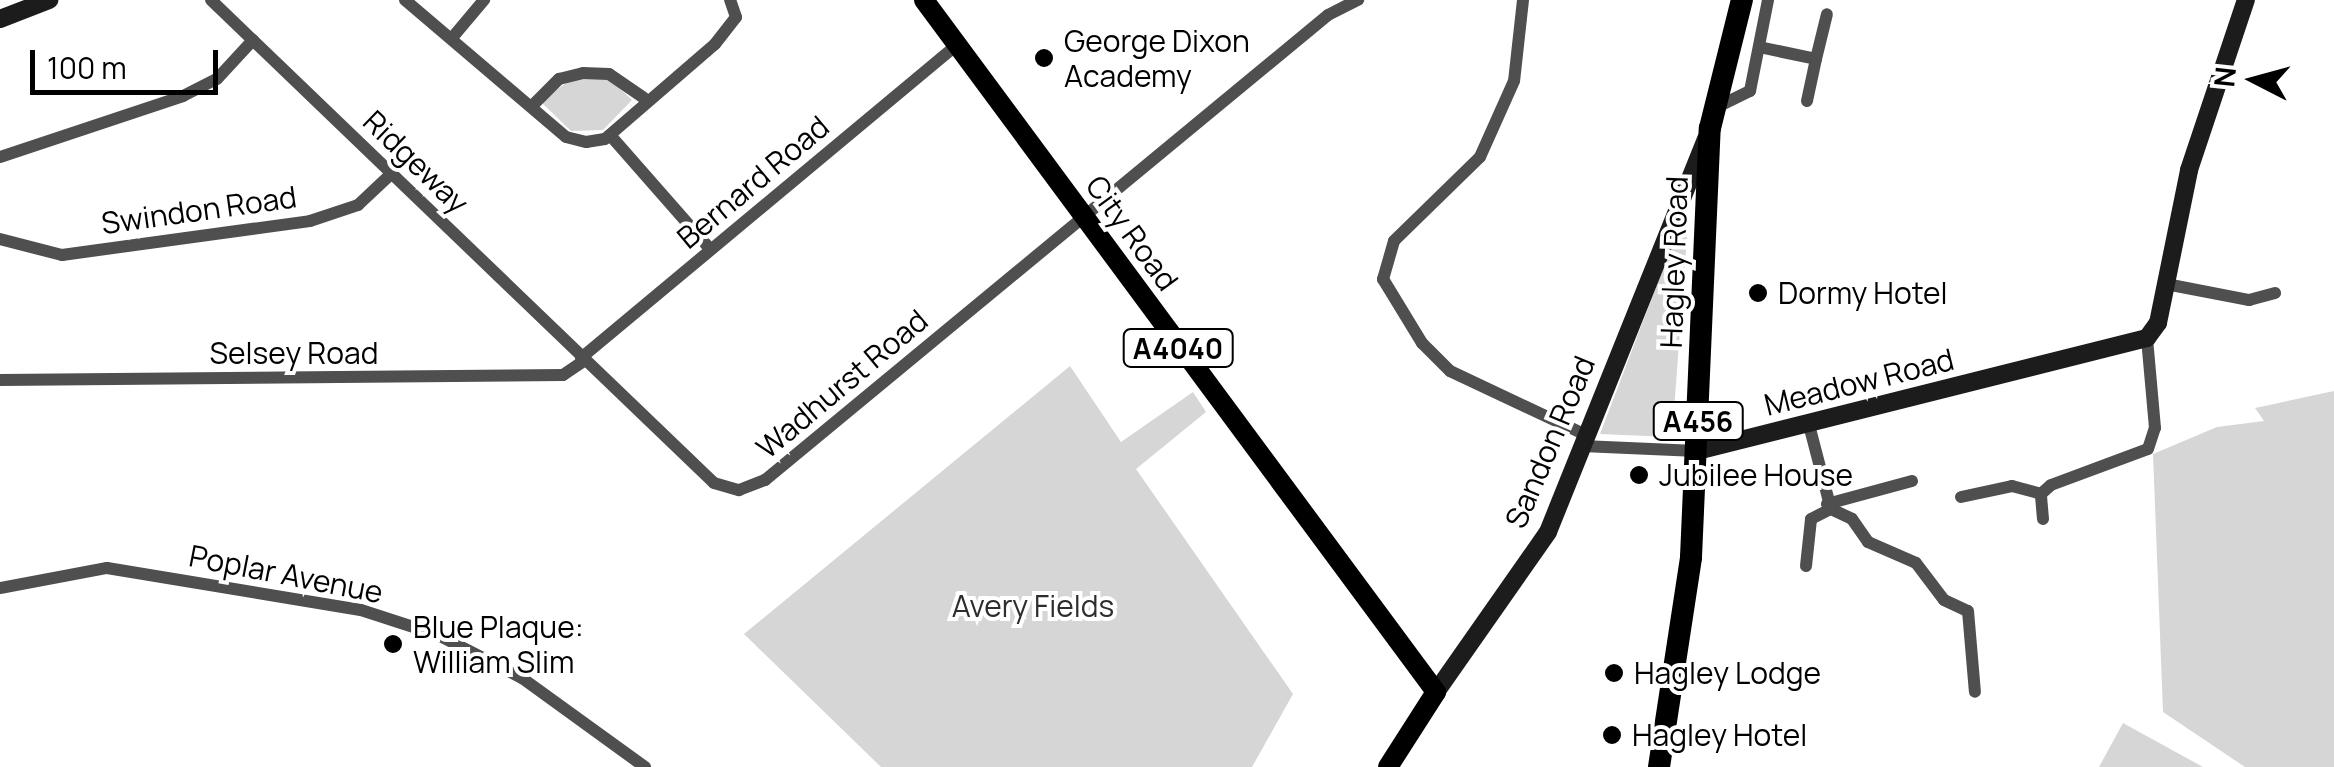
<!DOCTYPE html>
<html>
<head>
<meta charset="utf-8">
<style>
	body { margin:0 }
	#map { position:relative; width:2334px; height:767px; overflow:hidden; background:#fff; font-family:Manrope,sans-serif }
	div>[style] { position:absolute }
	.green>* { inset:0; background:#d6d6d6 }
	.street>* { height:12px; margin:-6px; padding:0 6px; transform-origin:6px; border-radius:6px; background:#4f4f4f }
	.secondary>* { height:18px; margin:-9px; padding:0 9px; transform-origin:9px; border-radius:9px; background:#1c1c1c }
	.primary>* { height:20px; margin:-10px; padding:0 10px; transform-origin:10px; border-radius:10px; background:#000 }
	.highway>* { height:22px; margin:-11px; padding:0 11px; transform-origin:11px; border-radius:11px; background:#000 }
	.dots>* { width:28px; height:28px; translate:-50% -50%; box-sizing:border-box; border:5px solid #fff; border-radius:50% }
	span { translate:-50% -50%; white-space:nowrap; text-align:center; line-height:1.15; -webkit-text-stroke:8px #fff; paint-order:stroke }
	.shield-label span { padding:2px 8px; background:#fff; border:2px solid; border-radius:8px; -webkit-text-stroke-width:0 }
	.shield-label { font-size:28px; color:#000; font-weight:700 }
	.poi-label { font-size:30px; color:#000 }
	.left { translate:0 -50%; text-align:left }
	.street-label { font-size:30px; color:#000 }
	.park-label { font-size:30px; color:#2d2d2d }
	.north { position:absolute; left:2204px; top:30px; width:100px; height:100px; -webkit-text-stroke:8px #fff; paint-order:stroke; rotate:276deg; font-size:28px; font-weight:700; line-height:40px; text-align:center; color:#000 }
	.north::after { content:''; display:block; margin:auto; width:35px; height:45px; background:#000; clip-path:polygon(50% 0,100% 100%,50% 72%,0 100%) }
	.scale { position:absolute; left:30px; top:50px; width:188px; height:45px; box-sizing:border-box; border:5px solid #000; border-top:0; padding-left:12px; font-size:30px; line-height:35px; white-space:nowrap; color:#000; -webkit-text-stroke:8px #fff; paint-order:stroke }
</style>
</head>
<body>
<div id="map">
	<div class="green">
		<div style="clip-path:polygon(609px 78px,632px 100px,603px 130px,571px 131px,541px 102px,571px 79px)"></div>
		<div style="clip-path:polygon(1676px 235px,1687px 237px,1672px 437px,1600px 434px)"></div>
		<div style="clip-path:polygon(1070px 366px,1121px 442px,1193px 392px,1206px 412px,1136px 469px,1293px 694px,1252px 767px,881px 767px,744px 634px)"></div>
		<div style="clip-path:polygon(2334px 391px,2334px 767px,2245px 767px,2163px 712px,2153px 454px,2217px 427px,2264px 421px,2255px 408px)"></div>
		<div style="clip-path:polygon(2123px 723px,2203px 767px,2099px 767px)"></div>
	</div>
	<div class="street">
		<div style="left:211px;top:0;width:697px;rotate:43.84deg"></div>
		<div style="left:714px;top:483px;width:26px;rotate:16deg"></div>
		<div style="left:739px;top:490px;width:28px;rotate:-21deg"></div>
		<div style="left:765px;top:480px;width:730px;rotate:-39.55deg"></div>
		<div style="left:1328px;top:15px;width:34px;rotate:-27deg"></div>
		<div style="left:405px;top:0;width:211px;rotate:40.4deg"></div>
		<div style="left:566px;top:137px;width:21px;rotate:14deg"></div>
		<div style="left:586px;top:142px;width:19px;rotate:-9deg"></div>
		<div style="left:605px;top:139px;width:145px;rotate:-40.8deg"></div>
		<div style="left:715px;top:44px;width:34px;rotate:-52deg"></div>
		<div style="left:736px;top:17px;width:18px;rotate:-109deg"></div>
		<div style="left:1523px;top:0;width:81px;rotate:96.3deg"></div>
		<div style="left:1514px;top:81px;width:83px;rotate:114.1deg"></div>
		<div style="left:1480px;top:157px;width:120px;rotate:135.7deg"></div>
		<div style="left:1394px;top:241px;width:40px;rotate:106deg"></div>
		<div style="left:1383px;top:279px;width:75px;rotate:58.6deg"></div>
		<div style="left:1422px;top:343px;width:40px;rotate:45deg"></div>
		<div style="left:1450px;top:371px;width:150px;rotate:25.2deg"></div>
		<div style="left:452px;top:38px;width:50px;rotate:-49.9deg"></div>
		<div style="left:1759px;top:47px;width:58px;rotate:11.9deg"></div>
		<div style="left:1816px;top:59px;width:43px;rotate:102.1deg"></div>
		<div style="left:1816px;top:59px;width:46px;rotate:-76.3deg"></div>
		<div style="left:533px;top:105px;width:37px;rotate:-45deg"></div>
		<div style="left:559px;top:79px;width:25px;rotate:-14deg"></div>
		<div style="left:583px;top:73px;width:26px;rotate:2deg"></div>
		<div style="left:609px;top:74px;width:42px;rotate:34.4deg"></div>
		<div style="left:1715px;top:108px;width:39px;rotate:-26deg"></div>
		<div style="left:1750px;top:91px;width:93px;rotate:-78.8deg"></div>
		<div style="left:610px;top:135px;width:152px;rotate:48.7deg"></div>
		<div style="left:0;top:157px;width:193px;rotate:-18.4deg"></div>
		<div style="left:183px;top:96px;width:38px;rotate:-27deg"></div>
		<div style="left:217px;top:79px;width:53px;rotate:-47.3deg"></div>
		<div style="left:0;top:239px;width:64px;rotate:14.5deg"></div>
		<div style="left:62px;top:255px;width:250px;rotate:-7.8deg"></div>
		<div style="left:310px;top:221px;width:51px;rotate:-18.4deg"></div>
		<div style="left:358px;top:205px;width:47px;rotate:-43.3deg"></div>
		<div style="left:2166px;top:284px;width:85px;rotate:10.9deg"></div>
		<div style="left:2249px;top:300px;width:27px;rotate:-15deg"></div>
		<div style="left:581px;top:358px;width:489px;rotate:-39.8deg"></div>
		<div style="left:0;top:380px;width:563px;rotate:-0.51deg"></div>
		<div style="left:563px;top:375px;width:25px;rotate:-34deg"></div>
		<div style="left:1808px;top:421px;width:91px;rotate:75.4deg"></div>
		<div style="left:1831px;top:509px;width:23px;rotate:25deg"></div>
		<div style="left:1852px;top:519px;width:28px;rotate:55deg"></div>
		<div style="left:1868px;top:542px;width:52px;rotate:23.6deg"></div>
		<div style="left:1916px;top:563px;width:46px;rotate:52.9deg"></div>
		<div style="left:1944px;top:600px;width:26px;rotate:25deg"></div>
		<div style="left:1968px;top:611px;width:81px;rotate:85.1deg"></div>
		<div style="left:1582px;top:446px;width:115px;rotate:2.5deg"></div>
		<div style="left:1961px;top:497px;width:52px;rotate:-12.2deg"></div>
		<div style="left:2012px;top:486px;width:30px;rotate:15deg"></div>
		<div style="left:1827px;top:504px;width:88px;rotate:-15.1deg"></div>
		<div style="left:2043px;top:519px;width:25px;rotate:-95deg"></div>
		<div style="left:2041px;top:494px;width:13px;rotate:-42deg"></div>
		<div style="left:2051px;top:485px;width:103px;rotate:-20.4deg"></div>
		<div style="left:2148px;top:449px;width:22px;rotate:-72deg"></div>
		<div style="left:2155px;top:428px;width:90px;rotate:-95.1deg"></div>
		<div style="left:1806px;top:566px;width:47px;rotate:-83.9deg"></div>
		<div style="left:1811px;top:519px;width:22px;rotate:-27deg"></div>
		<div style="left:0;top:588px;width:109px;rotate:-10.6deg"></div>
		<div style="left:107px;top:568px;width:257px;rotate:9.4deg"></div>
		<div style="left:361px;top:610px;width:81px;rotate:18deg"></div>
		<div style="left:438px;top:635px;width:94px;rotate:27.1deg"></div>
		<div style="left:522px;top:678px;width:152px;rotate:35.9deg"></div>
	</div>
	<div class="secondary">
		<div style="left:0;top:19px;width:53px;rotate:-21.2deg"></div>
		<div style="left:1697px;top:451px;width:464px;rotate:-14.1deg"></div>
		<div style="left:2147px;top:338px;width:19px;rotate:-54deg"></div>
		<div style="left:2158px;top:323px;width:156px;rotate:-78.5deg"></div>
		<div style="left:2189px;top:170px;width:179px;rotate:-71.5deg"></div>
		<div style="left:1436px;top:692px;width:195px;rotate:-55deg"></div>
		<div style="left:1548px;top:532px;width:424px;rotate:-68.1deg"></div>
	</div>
	<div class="primary">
		<div style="left:924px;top:0;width:861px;rotate:53.5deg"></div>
		<div style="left:1436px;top:692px;width:89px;rotate:122.6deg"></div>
	</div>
	<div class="highway">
		<div style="left:1659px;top:767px;width:212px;rotate:-81.3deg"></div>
		<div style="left:1691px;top:557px;width:429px;rotate:-87.5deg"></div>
		<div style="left:1710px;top:128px;width:132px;rotate:-76deg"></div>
	</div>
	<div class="dots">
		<div style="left:1044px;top:58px;background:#000"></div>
		<div style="left:1758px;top:293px;background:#000"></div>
		<div style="left:1639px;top:475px;background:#000"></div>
		<div style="left:393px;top:644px;background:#000"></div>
		<div style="left:1614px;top:673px;background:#000"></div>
		<div style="left:1612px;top:735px;background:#000"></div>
	</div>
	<div class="shield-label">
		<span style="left:1178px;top:348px">A4040</span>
		<span style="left:1698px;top:421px">A456</span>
	</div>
	<div class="poi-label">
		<span class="left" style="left:1064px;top:58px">George Dixon<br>Academy</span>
		<span class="left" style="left:1778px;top:293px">Dormy Hotel</span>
		<span class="left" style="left:1659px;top:475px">Jubilee House</span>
		<span class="left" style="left:413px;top:644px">Blue Plaque:<br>William Slim</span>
		<span class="left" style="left:1634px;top:673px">Hagley Lodge</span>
		<span class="left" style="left:1632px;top:735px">Hagley Hotel</span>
	</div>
	<div class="street-label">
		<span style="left:416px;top:162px;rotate:44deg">Ridgeway</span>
		<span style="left:753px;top:182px;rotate:-40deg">Bernard Road</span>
		<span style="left:199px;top:210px;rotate:-8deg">Swindon Road</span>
		<span style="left:1132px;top:233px;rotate:54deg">City Road</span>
		<span style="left:1674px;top:262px;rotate:-88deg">Hagley Road</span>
		<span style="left:294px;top:353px">Selsey Road</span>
		<span style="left:1859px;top:382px;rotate:-14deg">Meadow Road</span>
		<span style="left:842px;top:384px;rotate:-40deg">Wadhurst Road</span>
		<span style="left:1550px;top:442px;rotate:-67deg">Sandon Road</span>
		<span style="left:286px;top:574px;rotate:11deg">Poplar Avenue</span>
	</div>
	<div class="park-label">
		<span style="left:1033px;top:606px">Avery Fields</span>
	</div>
	<div class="north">N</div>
	<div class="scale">100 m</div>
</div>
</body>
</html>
